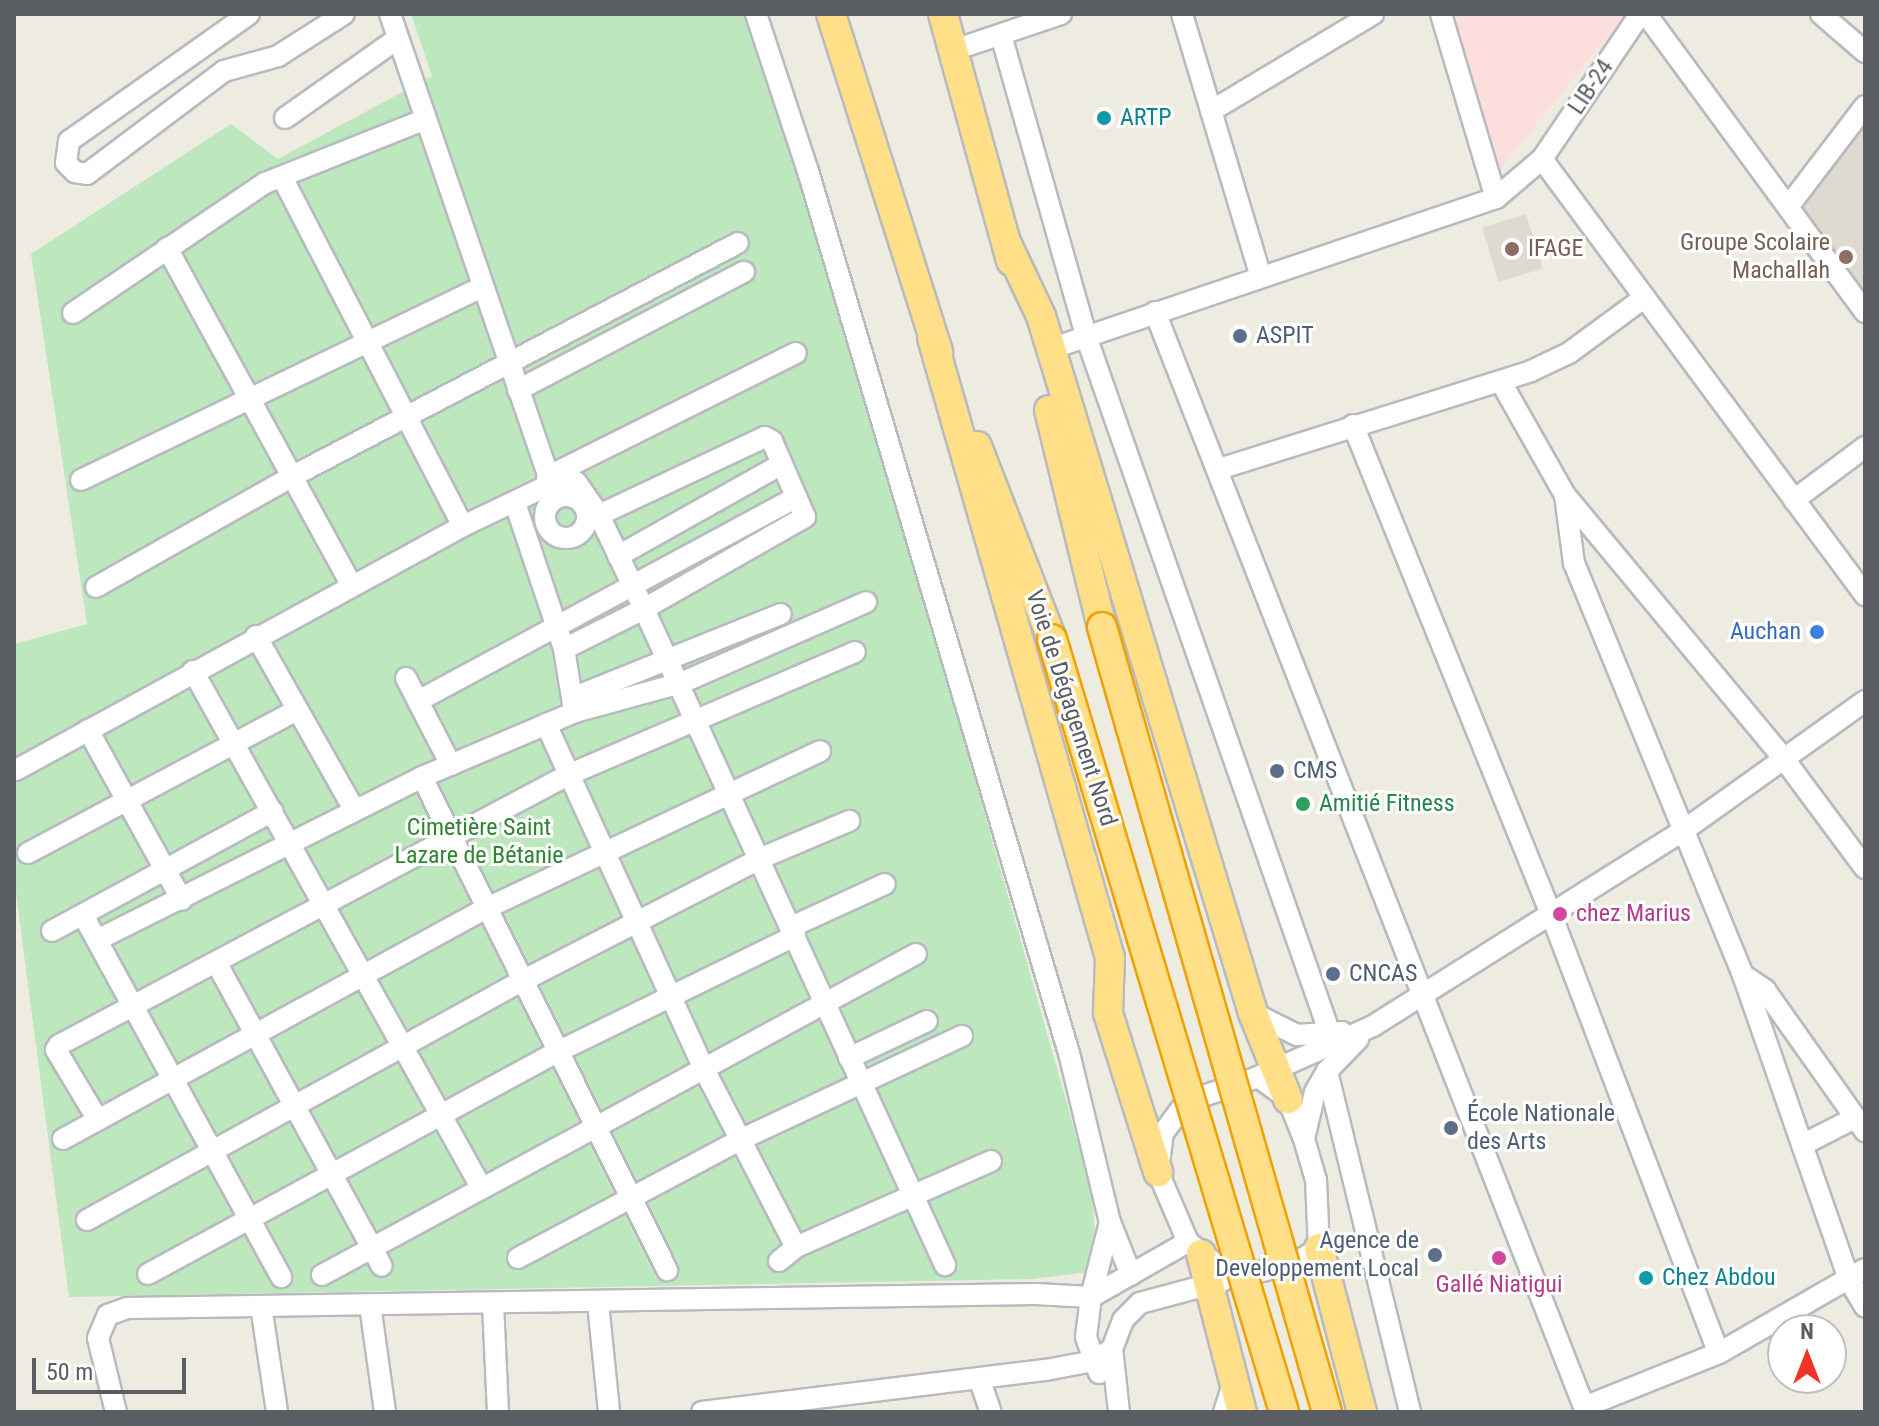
<!DOCTYPE html>
<html>
<head>
<meta charset="utf-8">
<style>
	body { margin:0 }
	#map { position:relative; width:1879px; height:1426px; overflow:hidden; background:#eeebe1; font-family:"Roboto Condensed",sans-serif }
	div>[style] { position:absolute }
	.education>* { inset:0; background:#dedad0; transform-origin:0 0 }
	.medical>* { inset:0; background:#fcdfdc }
	.green>* { inset:0; background:#bde7bc }
	.roads { filter:drop-shadow(2px 0 #b7babf) drop-shadow(-2px 0 #b7babf) drop-shadow(0 2px #b7babf) drop-shadow(0 -2px #b7babf) }
	.minor>* { height:20px; margin:-10px; padding:0 10px; transform-origin:10px; border-radius:10px; background:#fff }
	.minor>.ring { margin:-10px; padding:0; box-sizing:content-box; background:none; border:20px solid #fff; border-radius:50% }
	.highway>* { height:28px; margin:-14px; padding:0 14px; transform-origin:14px; border-radius:14px; background:#ffdf87 }
	.bridges { filter:drop-shadow(2px 0 #efa100) drop-shadow(-2px 0 #efa100) drop-shadow(0 2px #efa100) drop-shadow(0 -2px #efa100) }
	.highway-bridge>* { height:28px; margin:-14px; padding:0 14px; transform-origin:14px; border-radius:14px; background:#ffdf87 }
	.dots>* { width:22px; height:22px; translate:-50% -50%; box-sizing:border-box; border:4px solid #fff; border-radius:50% }
	span { translate:-50% -50%; white-space:nowrap; text-align:center; line-height:1.15; -webkit-text-stroke:6px #fff; paint-order:stroke }
	.street-label { font-size:24px; color:#5a5e63 }
	.culture-label { font-size:24px; color:#0d838f }
	.left { translate:0 -50%; text-align:left }
	.education-label { font-size:24px; color:#785e54 }
	.right { translate:-100% -50%; text-align:right }
	.service-label { font-size:24px; color:#4e5e75 }
	.shop-label { font-size:24px; color:#366cbe }
	.leisure-label { font-size:24px; color:#27864d }
	.park-label { font-size:24px; color:#308433 }
	.hotel-label { font-size:24px; color:#b23c85 }
	.frame { position:absolute; inset:0; border:16px solid #5a5e63; pointer-events:none }
	.north { position:absolute; left:1767px; top:1314px; width:80px; height:80px; box-sizing:border-box; background:#fff; border:2px solid #bdbfc1; border-radius:50%; rotate:0deg; font-size:22px; font-weight:700; line-height:32px; text-align:center; color:#5a5e63 }
	.north::after { content:''; display:block; margin:auto; width:28px; height:36px; background:#f13225; clip-path:polygon(50% 0,100% 100%,50% 72%,0 100%) }
	.scale { position:absolute; left:32px; top:1358px; width:154px; height:36px; box-sizing:border-box; border:4px solid #5a5e63; border-top:0; padding-left:10px; font-size:24px; line-height:28px; white-space:nowrap; color:#5a5e63; -webkit-text-stroke:6px #fff; paint-order:stroke }
</style>
</head>
<body>
<div id="map">
	<div class="education">
		<div style="clip-path:polygon(1865px 123px,1865px 306px,1791px 208px)"></div>
		<div style="left:1526px;top:214px;width:57px;height:46px;rotate:73deg"></div>
	</div>
	<div class="medical">
		<div style="clip-path:polygon(1449px 14px,1626px 14px,1497px 173px)"></div>
	</div>
	<div class="green">
		<div style="clip-path:polygon(411px 14px,747px 14px,802px 170px,1092px 1192px,1096px 1250px,1088px 1272px,1032px 1279px,69px 1297px,14px 878px,14px 644px,87px 624px,31px 254px,231px 124px,278px 159px,432px 76px)"></div>
	</div>
	<div class="roads">
		<div class="minor">
			<div style="left:249px;top:14px;width:220px;rotate:144.8deg"></div>
			<div style="left:69px;top:141px;width:22px;rotate:98deg"></div>
			<div style="left:66px;top:163px;width:13px;rotate:45deg"></div>
			<div style="left:75px;top:172px;width:12px;rotate:9deg"></div>
			<div style="left:87px;top:174px;width:171px;rotate:-36.9deg"></div>
			<div style="left:224px;top:71px;width:56px;rotate:-15.5deg"></div>
			<div style="left:278px;top:56px;width:78px;rotate:-32.5deg"></div>
			<div style="left:390px;top:14px;width:512px;rotate:71.07deg"></div>
			<div style="left:756px;top:14px;width:165px;rotate:71.7deg"></div>
			<div style="left:808px;top:171px;width:920px;rotate:73.52deg"></div>
			<div style="left:1069px;top:1053px;width:174px;rotate:76.4deg"></div>
			<div style="left:1110px;top:1222px;width:57px;rotate:68.4deg"></div>
			<div style="left:1182px;top:14px;width:275px;rotate:73.3deg"></div>
			<div style="left:1441px;top:14px;width:192px;rotate:73.4deg"></div>
			<div style="left:1646px;top:14px;width:370px;rotate:53.7deg"></div>
			<div style="left:1821px;top:14px;width:58px;rotate:40.8deg"></div>
			<div style="left:1001px;top:35px;width:313px;rotate:74.2deg"></div>
			<div style="left:1086px;top:336px;width:739px;rotate:70.73deg"></div>
			<div style="left:954px;top:50px;width:113px;rotate:-18.6deg"></div>
			<div style="left:1211px;top:111px;width:189px;rotate:-30.9deg"></div>
			<div style="left:285px;top:118px;width:137px;rotate:-35.2deg"></div>
			<div style="left:1542px;top:159px;width:543px;rotate:53.47deg"></div>
			<div style="left:283px;top:179px;width:391px;rotate:62.6deg"></div>
			<div style="left:1788px;top:207px;width:127px;rotate:-52.7deg"></div>
			<div style="left:167px;top:248px;width:385px;rotate:61.3deg"></div>
			<div style="left:1155px;top:312px;width:1181px;rotate:68.6deg"></div>
			<div style="left:73px;top:313px;width:232px;rotate:-34.1deg"></div>
			<div style="left:265px;top:183px;width:170px;rotate:-21.7deg"></div>
			<div style="left:1050px;top:349px;width:471px;rotate:-18.7deg"></div>
			<div style="left:1496px;top:198px;width:60px;rotate:-40.3deg"></div>
			<div style="left:1542px;top:159px;width:175px;rotate:-55.9deg"></div>
			<div style="left:1501px;top:382px;width:130px;rotate:60.5deg"></div>
			<div style="left:1565px;top:495px;width:343px;rotate:50.3deg"></div>
			<div style="left:1784px;top:759px;width:136px;rotate:53.4deg"></div>
			<div style="left:518px;top:390px;width:255px;rotate:-27.6deg"></div>
			<div style="left:1353px;top:425px;width:528px;rotate:67.96deg"></div>
			<div style="left:1551px;top:914px;width:470px;rotate:69.1deg"></div>
			<div style="left:765px;top:437px;width:8px;rotate:30deg"></div>
			<div style="left:772px;top:441px;width:83px;rotate:66.5deg"></div>
			<div style="left:805px;top:517px;width:185px;rotate:150.3deg"></div>
			<div style="left:644px;top:609px;width:104px;rotate:-115.6deg"></div>
			<div style="left:599px;top:515px;width:183px;rotate:-25.2deg"></div>
			<div style="left:1219px;top:469px;width:327px;rotate:-17.4deg"></div>
			<div style="left:1531px;top:371px;width:42px;rotate:-25.3deg"></div>
			<div style="left:1569px;top:353px;width:93px;rotate:-36.3deg"></div>
			<div style="left:547px;top:477px;width:278px;rotate:-26.5deg"></div>
			<div style="left:81px;top:480px;width:445px;rotate:-25.7deg"></div>
			<div style="left:1565px;top:495px;width:69px;rotate:82.5deg"></div>
			<div style="left:1574px;top:563px;width:445px;rotate:67.7deg"></div>
			<div style="left:1743px;top:975px;width:323px;rotate:70.8deg"></div>
			<div style="left:1849px;top:1280px;width:31px;rotate:59deg"></div>
			<div class="ring" style="left:545px;top:496px;width:22px;height:22px"></div>
			<div style="left:1794px;top:500px;width:89px;rotate:-36.7deg"></div>
			<div style="left:515px;top:503px;width:154px;rotate:71.4deg"></div>
			<div style="left:564px;top:649px;width:62px;rotate:80.7deg"></div>
			<div style="left:618px;top:556px;width:188px;rotate:-29.3deg"></div>
			<div style="left:96px;top:587px;width:226px;rotate:-29.4deg"></div>
			<div style="left:293px;top:476px;width:502px;rotate:-27.64deg"></div>
			<div style="left:256px;top:636px;width:199px;rotate:60.5deg"></div>
			<div style="left:564px;top:649px;width:89px;rotate:-26.6deg"></div>
			<div style="left:644px;top:609px;width:722px;rotate:65.35deg"></div>
			<div style="left:193px;top:671px;width:591px;rotate:60.83deg"></div>
			<div style="left:406px;top:678px;width:98px;rotate:62.7deg"></div>
			<div style="left:572px;top:698px;width:225px;rotate:-21.9deg"></div>
			<div style="left:418px;top:701px;width:430px;rotate:-28.3deg"></div>
			<div style="left:546px;top:724px;width:379px;rotate:65.4deg"></div>
			<div style="left:704px;top:1069px;width:200px;rotate:62.7deg"></div>
			<div style="left:88px;top:730px;width:194px;rotate:61.1deg"></div>
			<div style="left:16px;top:770px;width:509px;rotate:-28.63deg"></div>
			<div style="left:463px;top:526px;width:98px;rotate:-25.5deg"></div>
			<div style="left:551px;top:484px;width:25px;rotate:-5deg"></div>
			<div style="left:576px;top:482px;width:40px;rotate:55.1deg"></div>
			<div style="left:422px;top:777px;width:551px;rotate:63.57deg"></div>
			<div style="left:28px;top:853px;width:305px;rotate:-28deg"></div>
			<div style="left:83px;top:915px;width:413px;rotate:61.3deg"></div>
			<div style="left:791px;top:927px;width:103px;rotate:-24.6deg"></div>
			<div style="left:52px;top:931px;width:251px;rotate:-28.5deg"></div>
			<div style="left:97px;top:940px;width:364px;rotate:-26.6deg"></div>
			<div style="left:422px;top:777px;width:166px;rotate:-23deg"></div>
			<div style="left:575px;top:712px;width:110px;rotate:-15.3deg"></div>
			<div style="left:681px;top:683px;width:202px;rotate:-23.6deg"></div>
			<div style="left:216px;top:962px;width:346px;rotate:61.4deg"></div>
			<div style="left:1743px;top:975px;width:27px;rotate:34deg"></div>
			<div style="left:1765px;top:990px;width:173px;rotate:54.7deg"></div>
			<div style="left:1253px;top:1013px;width:49px;rotate:26.6deg"></div>
			<div style="left:1297px;top:1035px;width:45px;rotate:-3.8deg"></div>
			<div style="left:849px;top:1058px;width:86px;rotate:-25.4deg"></div>
			<div style="left:1327px;top:1071px;width:351px;rotate:76.3deg"></div>
			<div style="left:1258px;top:1077px;width:126px;rotate:-23.9deg"></div>
			<div style="left:1373px;top:1026px;width:368px;rotate:-32.2deg"></div>
			<div style="left:1684px;top:830px;width:222px;rotate:-35.5deg"></div>
			<div style="left:1258px;top:1077px;width:37px;rotate:36deg"></div>
			<div style="left:1288px;top:1099px;width:43px;rotate:68.2deg"></div>
			<div style="left:1304px;top:1139px;width:43px;rotate:73.7deg"></div>
			<div style="left:1316px;top:1180px;width:68px;rotate:87.5deg"></div>
			<div style="left:1319px;top:1248px;width:27px;rotate:147deg"></div>
			<div style="left:1296px;top:1263px;width:65px;rotate:166.6deg"></div>
			<div style="left:1233px;top:1278px;width:58px;rotate:-141.3deg"></div>
			<div style="left:1188px;top:1242px;width:76px;rotate:-113.2deg"></div>
			<div style="left:1158px;top:1172px;width:39px;rotate:-83deg"></div>
			<div style="left:1163px;top:1133px;width:39px;rotate:-53deg"></div>
			<div style="left:1186px;top:1102px;width:76px;rotate:-19.1deg"></div>
			<div style="left:98px;top:1120px;width:82px;rotate:-121deg"></div>
			<div style="left:56px;top:1050px;width:6px;rotate:-59deg"></div>
			<div style="left:59px;top:1045px;width:576px;rotate:-27.94deg"></div>
			<div style="left:568px;top:775px;width:312px;rotate:-23.2deg"></div>
			<div style="left:63px;top:1139px;width:485px;rotate:-28.6deg"></div>
			<div style="left:489px;top:907px;width:366px;rotate:-25.2deg"></div>
			<div style="left:1304px;top:1139px;width:48px;rotate:-76.8deg"></div>
			<div style="left:1315px;top:1092px;width:24px;rotate:-60deg"></div>
			<div style="left:1327px;top:1071px;width:45px;rotate:-45.9deg"></div>
			<div style="left:1802px;top:1145px;width:59px;rotate:-27deg"></div>
			<div style="left:87px;top:1220px;width:499px;rotate:-28.8deg"></div>
			<div style="left:524px;top:980px;width:264px;rotate:-27.2deg"></div>
			<div style="left:759px;top:859px;width:98px;rotate:-22.9deg"></div>
			<div style="left:518px;top:1258px;width:254px;rotate:-28deg"></div>
			<div style="left:742px;top:1139px;width:243px;rotate:-25.1deg"></div>
			<div style="left:779px;top:1261px;width:22px;rotate:-39deg"></div>
			<div style="left:796px;top:1247px;width:213px;rotate:-23.8deg"></div>
			<div style="left:148px;top:1274px;width:465px;rotate:-28.5deg"></div>
			<div style="left:557px;top:1052px;width:265px;rotate:-26deg"></div>
			<div style="left:322px;top:1275px;width:675px;rotate:-28.39deg"></div>
			<div style="left:493px;top:1303px;width:109px;rotate:87.4deg"></div>
			<div style="left:598px;top:1303px;width:110px;rotate:84.2deg"></div>
			<div style="left:370px;top:1305px;width:108px;rotate:82deg"></div>
			<div style="left:261px;top:1306px;width:107px;rotate:81.4deg"></div>
			<div style="left:1099px;top:1373px;width:38px;rotate:-110deg"></div>
			<div style="left:1086px;top:1337px;width:40px;rotate:-82.9deg"></div>
			<div style="left:1091px;top:1297px;width:112px;rotate:-29.6deg"></div>
			<div style="left:979px;top:1378px;width:36px;rotate:71deg"></div>
			<div style="left:1584px;top:1407px;width:145px;rotate:-21.8deg"></div>
			<div style="left:1719px;top:1353px;width:168px;rotate:-29.9deg"></div>
			<div style="left:116px;top:1412px;width:76px;rotate:-103.7deg"></div>
			<div style="left:98px;top:1338px;width:25px;rotate:-67deg"></div>
			<div style="left:108px;top:1315px;width:20px;rotate:-20deg"></div>
			<div style="left:127px;top:1308px;width:908px;rotate:-0.88deg"></div>
			<div style="left:1035px;top:1294px;width:56px;rotate:3.1deg"></div>
			<div style="left:1091px;top:1297px;width:77px;rotate:-75.8deg"></div>
			<div style="left:702px;top:1412px;width:347px;rotate:-7deg"></div>
			<div style="left:1046px;top:1370px;width:48px;rotate:-10.8deg"></div>
			<div style="left:1093px;top:1361px;width:22px;rotate:-32deg"></div>
			<div style="left:1119px;top:1412px;width:63px;rotate:-96.3deg"></div>
			<div style="left:1112px;top:1349px;width:31px;rotate:-69deg"></div>
			<div style="left:1123px;top:1320px;width:24px;rotate:-45deg"></div>
			<div style="left:1140px;top:1303px;width:85px;rotate:-15deg"></div>
			<div style="left:1224px;top:1412px;width:33px;rotate:-72deg"></div>
		</div>
		<div class="highway">
			<div style="left:831px;top:14px;width:355px;rotate:72.4deg"></div>
			<div style="left:943px;top:14px;width:256px;rotate:74.6deg"></div>
			<div style="left:1006px;top:242px;width:82px;rotate:64.7deg"></div>
			<div style="left:1041px;top:316px;width:729px;rotate:73.08deg"></div>
			<div style="left:1253px;top:1013px;width:93px;rotate:67.9deg"></div>
			<div style="left:932px;top:338px;width:645px;rotate:73.98deg"></div>
			<div style="left:1110px;top:958px;width:55px;rotate:92.1deg"></div>
			<div style="left:1108px;top:1013px;width:167px;rotate:72.5deg"></div>
			<div style="left:1049px;top:410px;width:223px;rotate:76.3deg"></div>
			<div style="left:977px;top:446px;width:207px;rotate:68.8deg"></div>
			<div style="left:1319px;top:1248px;width:170px;rotate:75.3deg"></div>
			<div style="left:1201px;top:1254px;width:163px;rotate:75.5deg"></div>
		</div>
	</div>
	<div class="bridges">
		<div class="highway-bridge">
			<div style="left:1102px;top:627px;width:817px;rotate:74.01deg"></div>
			<div style="left:1052px;top:639px;width:807px;rotate:73.29deg"></div>
		</div>
	</div>
	<div class="dots">
		<div style="left:1104px;top:118px;background:#0f9aa8"></div>
		<div style="left:1512px;top:249px;background:#8d6e63"></div>
		<div style="left:1846px;top:257px;background:#8d6e63"></div>
		<div style="left:1240px;top:336px;background:#5c6f8a"></div>
		<div style="left:1817px;top:632px;background:#3f7fe0"></div>
		<div style="left:1277px;top:771px;background:#5c6f8a"></div>
		<div style="left:1303px;top:804px;background:#2e9e5b"></div>
		<div style="left:1560px;top:914px;background:#d1479c"></div>
		<div style="left:1333px;top:974px;background:#5c6f8a"></div>
		<div style="left:1451px;top:1128px;background:#5c6f8a"></div>
		<div style="left:1435px;top:1255px;background:#5c6f8a"></div>
		<div style="left:1499px;top:1258px;background:#d1479c"></div>
		<div style="left:1646px;top:1278px;background:#0f9aa8"></div>
	</div>
	<div class="street-label">
		<span style="left:1591px;top:87px;rotate:-56deg">LIB-24</span>
		<span style="left:1071px;top:708px;rotate:72deg">Voie de Dégagement Nord</span>
	</div>
	<div class="culture-label">
		<span class="left" style="left:1120px;top:118px">ARTP</span>
		<span class="left" style="left:1662px;top:1278px">Chez Abdou</span>
	</div>
	<div class="education-label">
		<span class="right" style="left:1830px;top:257px">Groupe Scolaire<br>Machallah</span>
		<span class="left" style="left:1528px;top:249px">IFAGE</span>
	</div>
	<div class="service-label">
		<span class="left" style="left:1256px;top:336px">ASPIT</span>
		<span class="left" style="left:1293px;top:771px">CMS</span>
		<span class="left" style="left:1349px;top:974px">CNCAS</span>
		<span class="left" style="left:1467px;top:1128px">École Nationale<br>des Arts</span>
		<span class="right" style="left:1419px;top:1255px">Agence de<br>Developpement Local</span>
	</div>
	<div class="shop-label">
		<span class="right" style="left:1801px;top:632px">Auchan</span>
	</div>
	<div class="leisure-label">
		<span class="left" style="left:1319px;top:804px">Amitié Fitness</span>
	</div>
	<div class="park-label">
		<span style="left:479px;top:842px">Cimetière Saint<br>Lazare de Bétanie</span>
	</div>
	<div class="hotel-label">
		<span class="left" style="left:1576px;top:914px">chez Marius</span>
		<span style="left:1499px;top:1285px">Gallé Niatigui</span>
	</div>
	<div class="frame"></div>
	<div class="north">N</div>
	<div class="scale">50 m</div>
</div>
</body>
</html>
